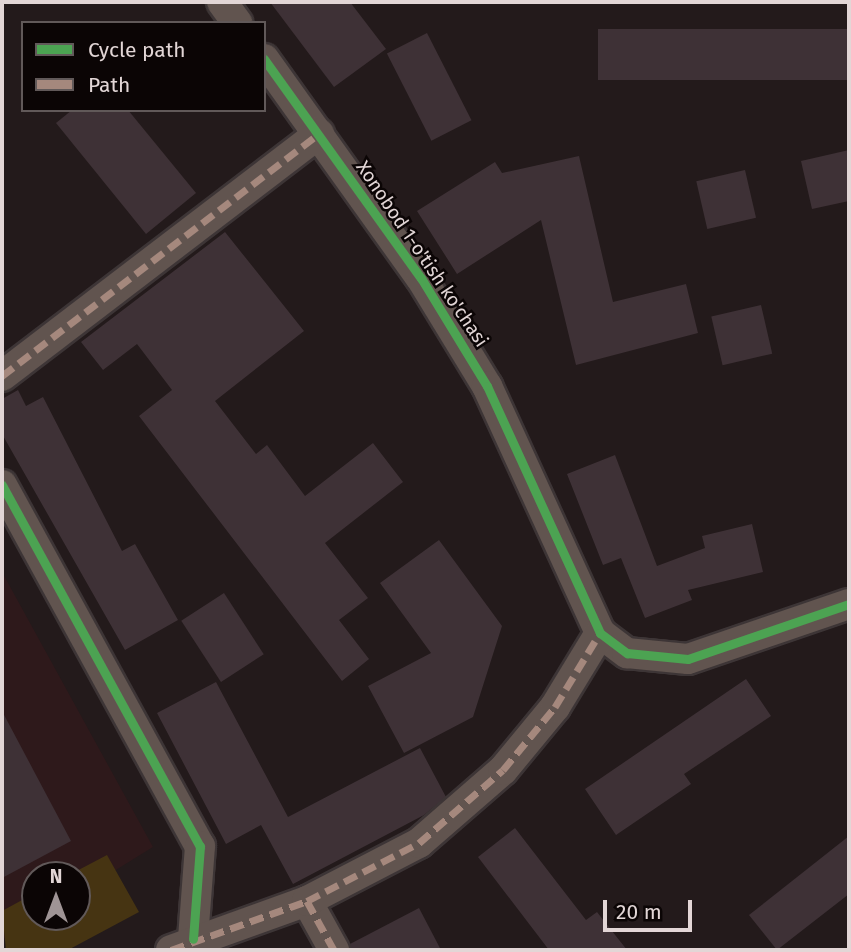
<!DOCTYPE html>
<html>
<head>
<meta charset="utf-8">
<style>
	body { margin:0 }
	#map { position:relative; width:851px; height:952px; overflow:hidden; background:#231a1b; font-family:"Fira Sans",sans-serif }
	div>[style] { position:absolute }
	.built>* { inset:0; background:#2e191b }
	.green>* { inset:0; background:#463412 }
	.building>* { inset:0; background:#3e3136; transform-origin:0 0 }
	.roads { filter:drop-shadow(2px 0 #3d3536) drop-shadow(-2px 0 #3d3536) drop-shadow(0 2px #3d3536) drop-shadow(0 -2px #3d3536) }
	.minor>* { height:30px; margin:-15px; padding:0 15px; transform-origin:15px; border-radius:15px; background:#61544f }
	.quiet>* { height:7px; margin-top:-3.5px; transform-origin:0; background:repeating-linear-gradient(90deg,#a5887d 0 14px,transparent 0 21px) }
	.cycleway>* { height:9px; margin:-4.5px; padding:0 4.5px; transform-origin:4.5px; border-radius:4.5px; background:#4ca352 }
	span { translate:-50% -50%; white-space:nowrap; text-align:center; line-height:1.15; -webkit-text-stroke:5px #0b0505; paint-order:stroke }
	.street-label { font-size:19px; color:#e2d6d6 }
	.frame { position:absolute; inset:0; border:4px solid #e2d6d6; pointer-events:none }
	.legend { position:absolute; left:21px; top:21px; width:245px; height:91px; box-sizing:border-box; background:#0b0505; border:2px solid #615959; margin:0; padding:9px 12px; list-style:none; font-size:21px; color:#e2d6d6 }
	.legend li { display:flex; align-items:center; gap:14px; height:35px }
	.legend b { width:35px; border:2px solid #615959 }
	.north { position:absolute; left:21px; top:861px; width:70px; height:70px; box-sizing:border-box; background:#0b0505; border:2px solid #615959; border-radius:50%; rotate:0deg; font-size:19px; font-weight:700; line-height:28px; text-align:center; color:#e2d6d6 }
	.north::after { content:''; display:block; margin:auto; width:24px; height:32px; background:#9f9495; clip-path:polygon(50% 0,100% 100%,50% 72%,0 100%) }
	.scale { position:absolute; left:603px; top:900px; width:89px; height:32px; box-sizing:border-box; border:4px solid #e2d6d6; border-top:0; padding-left:9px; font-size:21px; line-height:24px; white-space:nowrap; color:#e2d6d6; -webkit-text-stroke:5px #0b0505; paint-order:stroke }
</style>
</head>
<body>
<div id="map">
	<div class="built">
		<div style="clip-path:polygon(2px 572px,153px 847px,77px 894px,77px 875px,35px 875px,35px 917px,2px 940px)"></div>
	</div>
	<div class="green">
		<div style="clip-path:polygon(107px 855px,139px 912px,68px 950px,6px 950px,2px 911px,35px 893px,35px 917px,77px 917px,77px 875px,69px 875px)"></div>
	</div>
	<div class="building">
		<div style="clip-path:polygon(270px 2px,350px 2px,386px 49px,334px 87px)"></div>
		<div style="left:849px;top:29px;width:51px;height:251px;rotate:90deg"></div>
		<div style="left:427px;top:33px;width:98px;height:45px;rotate:63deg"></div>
		<div style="clip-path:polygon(72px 110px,128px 110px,196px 193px,146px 234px,56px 123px)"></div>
		<div style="clip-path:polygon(849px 150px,849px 201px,812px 209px,801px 161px)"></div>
		<div style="clip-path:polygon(579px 156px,613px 302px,686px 284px,698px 333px,576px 365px,541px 220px,457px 274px,417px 211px,495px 162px,502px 173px)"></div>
		<div style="left:745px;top:170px;width:49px;height:50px;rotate:77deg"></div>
		<div style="clip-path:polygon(225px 232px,304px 331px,215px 401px,256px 454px,267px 445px,305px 496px,373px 443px,403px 482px,325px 543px,368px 598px,339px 620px,369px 659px,342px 681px,139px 416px,172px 390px,137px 344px,103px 370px,81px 342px)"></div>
		<div style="left:761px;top:305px;width:50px;height:51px;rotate:77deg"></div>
		<div style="clip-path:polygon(18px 390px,26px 406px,43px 397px,122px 551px,135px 544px,178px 620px,125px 650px,2px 434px,2px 399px)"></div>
		<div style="clip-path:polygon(615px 455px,657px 566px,705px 548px,702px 536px,752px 524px,763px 572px,688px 590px,692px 600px,645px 618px,621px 558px,603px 565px,567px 474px)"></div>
		<div style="clip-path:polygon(439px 540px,502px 626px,473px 717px,404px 753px,368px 686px,431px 653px,380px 583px)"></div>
		<div style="left:224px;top:593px;width:73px;height:51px;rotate:57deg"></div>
		<div style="clip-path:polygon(746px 679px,771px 716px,684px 774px,691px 784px,616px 835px,585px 789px)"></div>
		<div style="clip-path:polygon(216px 682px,288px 817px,420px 748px,446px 797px,424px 815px,293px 884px,261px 825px,226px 844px,157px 713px)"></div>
		<div style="clip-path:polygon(2px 711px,71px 841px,2px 878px)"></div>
		<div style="clip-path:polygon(515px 828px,586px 920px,597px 912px,627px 950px,549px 950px,478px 857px)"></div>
		<div style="clip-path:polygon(849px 836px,849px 894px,777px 950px,749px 915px)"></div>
		<div style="clip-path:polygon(419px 908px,441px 950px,351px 950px,350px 944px)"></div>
	</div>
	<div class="roads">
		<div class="minor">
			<div style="left:222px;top:2px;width:26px;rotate:54deg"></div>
			<div style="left:264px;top:59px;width:269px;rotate:54.4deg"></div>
			<div style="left:421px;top:278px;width:127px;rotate:58.6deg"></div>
			<div style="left:487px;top:386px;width:272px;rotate:65.4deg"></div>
			<div style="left:600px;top:633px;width:34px;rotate:37deg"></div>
			<div style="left:627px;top:653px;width:61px;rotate:5.6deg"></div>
			<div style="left:688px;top:659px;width:170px;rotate:-18.9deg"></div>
			<div style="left:2px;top:376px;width:399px;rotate:-37.4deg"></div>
			<div style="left:2px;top:485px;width:412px;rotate:61.3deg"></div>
			<div style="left:200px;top:846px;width:93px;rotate:94.3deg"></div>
			<div style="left:171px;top:950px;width:145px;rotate:-19.8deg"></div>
			<div style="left:334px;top:950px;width:56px;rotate:-118.9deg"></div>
			<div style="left:307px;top:901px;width:126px;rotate:-27.4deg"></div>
			<div style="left:419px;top:843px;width:111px;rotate:-41deg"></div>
			<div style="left:503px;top:770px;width:82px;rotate:-50.5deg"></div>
			<div style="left:555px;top:707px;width:87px;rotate:-58.7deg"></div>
		</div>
	</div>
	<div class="quiet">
		<div style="left:2px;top:376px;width:399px;rotate:-37.4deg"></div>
		<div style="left:171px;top:950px;width:145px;rotate:-19.8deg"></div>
		<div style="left:334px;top:950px;width:56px;rotate:-118.9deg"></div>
		<div style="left:307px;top:901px;width:126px;rotate:-27.4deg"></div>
		<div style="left:419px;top:843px;width:111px;rotate:-41deg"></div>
		<div style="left:503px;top:770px;width:82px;rotate:-50.5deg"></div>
		<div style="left:555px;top:707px;width:87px;rotate:-58.7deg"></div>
	</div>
	<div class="cycleway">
		<div style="left:264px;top:59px;width:269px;rotate:54.4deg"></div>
		<div style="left:421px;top:278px;width:127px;rotate:58.6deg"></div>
		<div style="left:487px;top:386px;width:272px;rotate:65.4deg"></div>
		<div style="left:600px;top:633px;width:34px;rotate:37deg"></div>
		<div style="left:627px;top:653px;width:61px;rotate:5.6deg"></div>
		<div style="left:688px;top:659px;width:170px;rotate:-18.9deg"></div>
		<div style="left:2px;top:485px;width:412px;rotate:61.3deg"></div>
		<div style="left:200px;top:846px;width:93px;rotate:94.3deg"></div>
	</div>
	<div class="street-label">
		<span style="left:422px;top:254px;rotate:56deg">Xonobod 1-o'tish ko'chasi</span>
	</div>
	<div class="frame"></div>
	<ul class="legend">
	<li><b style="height:9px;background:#4ca352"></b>Cycle path</li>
	<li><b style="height:9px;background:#a5887d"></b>Path</li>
	</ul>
	<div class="north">N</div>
	<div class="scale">20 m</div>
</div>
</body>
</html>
